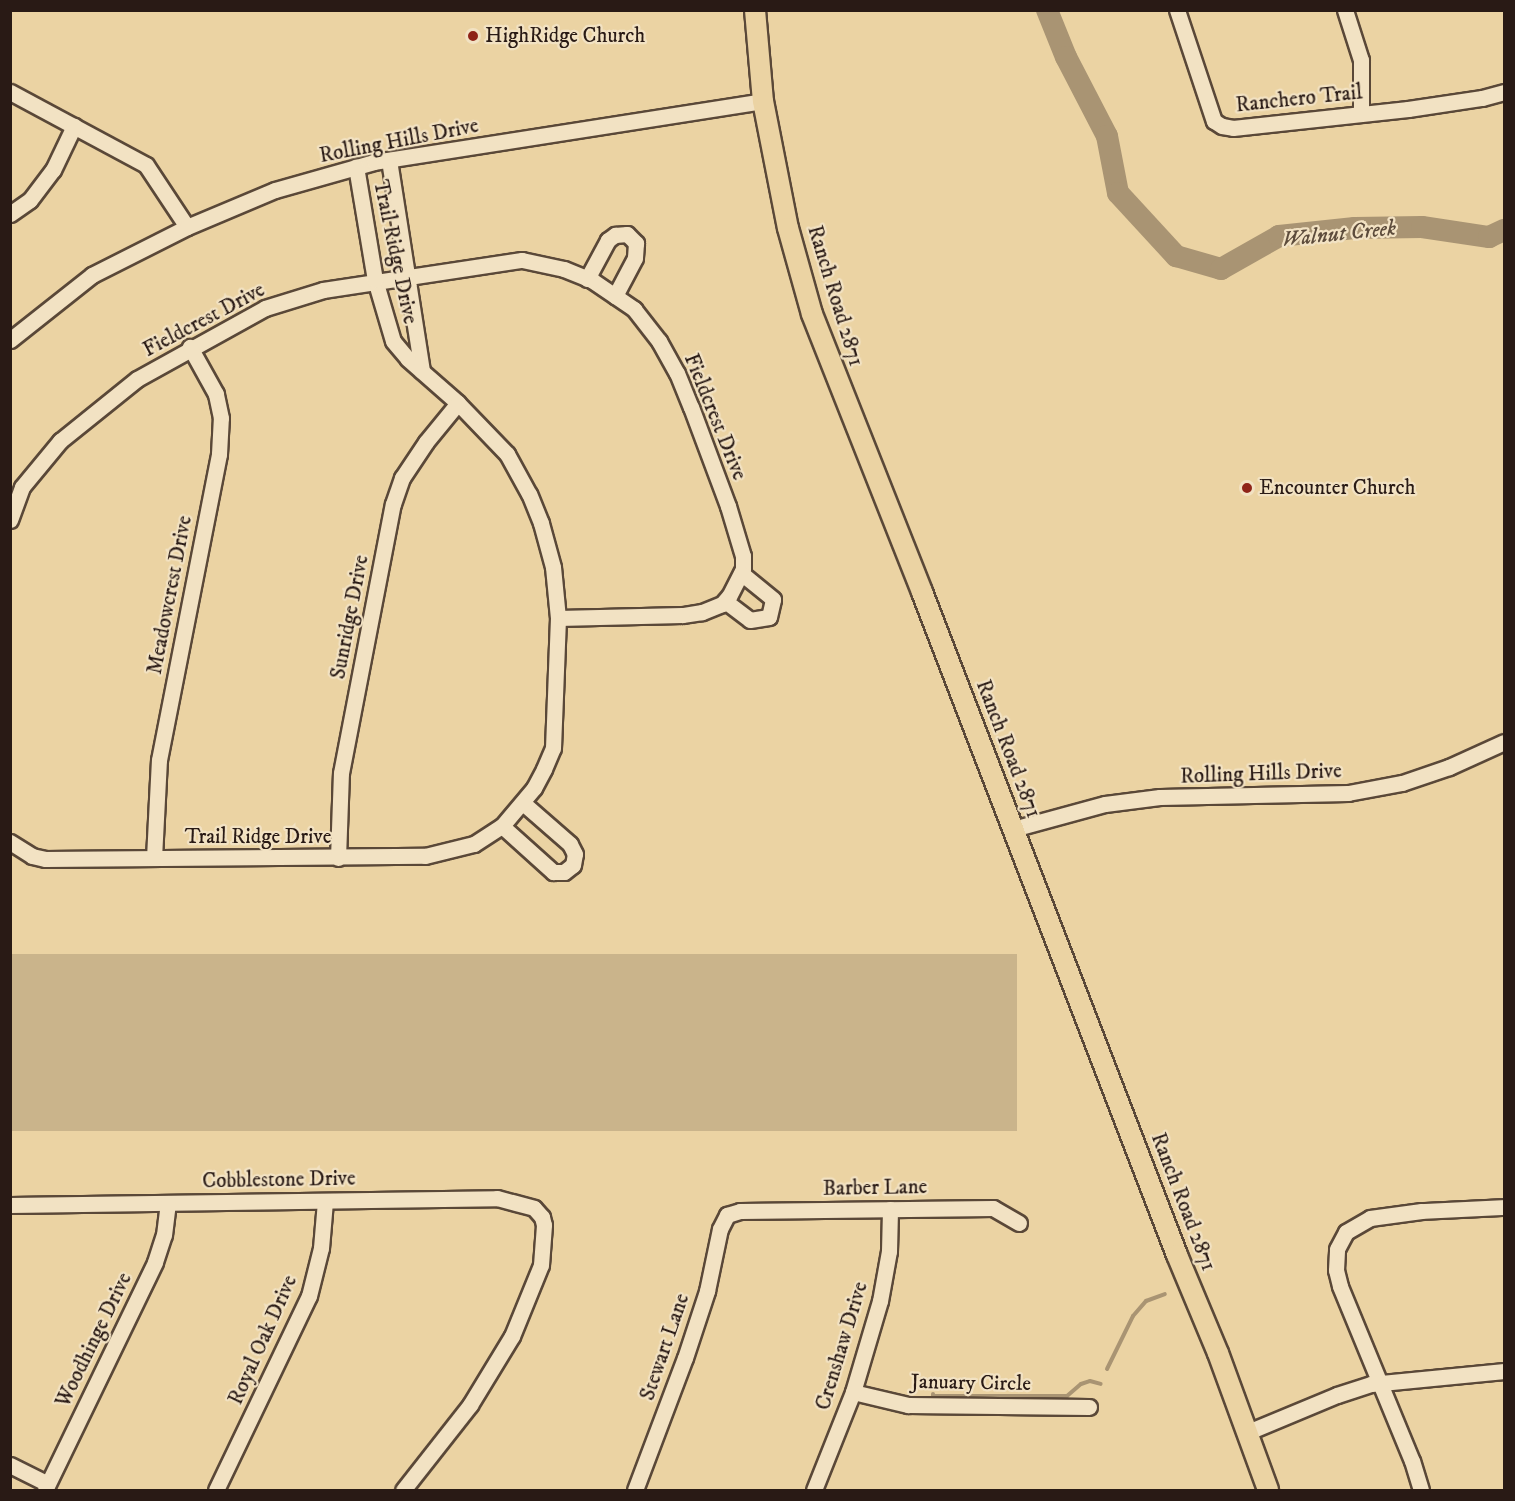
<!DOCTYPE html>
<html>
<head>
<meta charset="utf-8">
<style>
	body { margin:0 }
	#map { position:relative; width:1515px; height:1501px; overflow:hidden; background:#ebd3a3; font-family:"IM FELL DW Pica",serif }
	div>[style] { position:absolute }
	.green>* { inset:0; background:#cab48b; transform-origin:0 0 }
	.stream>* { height:4px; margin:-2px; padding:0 2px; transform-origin:2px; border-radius:2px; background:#a99473 }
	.river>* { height:22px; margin:-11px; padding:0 11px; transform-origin:11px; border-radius:11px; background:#a99473 }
	.roads { filter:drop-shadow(2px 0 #5a4838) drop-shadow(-2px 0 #5a4838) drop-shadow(0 2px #5a4838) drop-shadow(0 -2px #5a4838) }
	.minor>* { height:15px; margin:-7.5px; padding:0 7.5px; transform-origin:7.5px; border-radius:7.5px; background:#f2e2c3 }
	.major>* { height:20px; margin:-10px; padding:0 10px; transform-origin:10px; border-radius:10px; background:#ebd3a3 }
	.dots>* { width:16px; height:16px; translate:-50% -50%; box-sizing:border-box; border:3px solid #f2e2c3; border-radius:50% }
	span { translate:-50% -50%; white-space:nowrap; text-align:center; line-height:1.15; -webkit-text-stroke:4.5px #f2e2c3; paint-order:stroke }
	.poi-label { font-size:21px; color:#291a15 }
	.left { translate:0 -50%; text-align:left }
	.street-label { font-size:21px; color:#291a15 }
	.water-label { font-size:22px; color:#5c4b3b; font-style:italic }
	.frame { position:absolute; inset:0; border:12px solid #291a15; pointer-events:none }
</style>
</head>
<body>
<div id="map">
	<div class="green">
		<div style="left:11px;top:954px;width:1006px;height:177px"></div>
	</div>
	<div class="stream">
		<div style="left:1107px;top:1369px;width:59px;rotate:-63.9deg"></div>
		<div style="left:1133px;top:1316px;width:20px;rotate:-49deg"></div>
		<div style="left:1146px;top:1301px;width:20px;rotate:-20deg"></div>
		<div style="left:933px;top:1394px;width:2px;rotate:90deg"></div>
		<div style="left:933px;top:1396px;width:134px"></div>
		<div style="left:1067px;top:1396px;width:18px;rotate:-41deg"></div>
		<div style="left:1081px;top:1384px;width:9px;rotate:-18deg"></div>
		<div style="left:1090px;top:1381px;width:11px;rotate:15deg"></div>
	</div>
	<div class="river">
		<div style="left:1047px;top:10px;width:51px;rotate:68deg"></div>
		<div style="left:1066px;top:57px;width:89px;rotate:62.6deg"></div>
		<div style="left:1107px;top:136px;width:58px;rotate:79.1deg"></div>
		<div style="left:1118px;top:193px;width:86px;rotate:47.4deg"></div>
		<div style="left:1176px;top:256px;width:47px;rotate:16.1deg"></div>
		<div style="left:1221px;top:269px;width:67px;rotate:-29.6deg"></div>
		<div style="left:1279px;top:236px;width:76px;rotate:-6deg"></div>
		<div style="left:1355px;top:228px;width:67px;rotate:-0.9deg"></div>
		<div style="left:1422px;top:227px;width:68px;rotate:8.5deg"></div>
		<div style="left:1489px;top:237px;width:17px;rotate:-25deg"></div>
	</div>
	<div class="roads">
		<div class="minor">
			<div style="left:1177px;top:10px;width:117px;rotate:71.6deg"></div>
			<div style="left:1214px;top:121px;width:9px;rotate:32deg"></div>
			<div style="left:1222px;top:126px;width:11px;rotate:10deg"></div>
			<div style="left:1233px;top:128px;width:176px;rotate:-6.2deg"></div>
			<div style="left:1408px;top:109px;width:75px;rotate:-8.5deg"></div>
			<div style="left:1482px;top:98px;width:23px;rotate:-15deg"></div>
			<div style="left:1345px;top:10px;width:52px;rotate:72.3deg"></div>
			<div style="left:1361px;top:60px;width:53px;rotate:90deg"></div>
			<div style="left:10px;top:92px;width:154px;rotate:28.2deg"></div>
			<div style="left:146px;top:165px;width:74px;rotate:56.5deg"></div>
			<div style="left:389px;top:160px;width:214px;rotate:81.1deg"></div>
			<div style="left:10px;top:214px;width:24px;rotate:-35deg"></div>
			<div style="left:30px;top:200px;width:38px;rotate:-53deg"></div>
			<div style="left:53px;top:170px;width:49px;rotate:-64.5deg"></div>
			<div style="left:587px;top:279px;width:44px;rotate:-61.7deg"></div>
			<div style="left:608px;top:240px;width:9px;rotate:-36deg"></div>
			<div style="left:615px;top:235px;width:12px;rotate:-5deg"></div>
			<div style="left:627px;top:234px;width:13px;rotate:45deg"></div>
			<div style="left:636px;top:243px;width:15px;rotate:94deg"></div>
			<div style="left:635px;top:258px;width:43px;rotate:117.8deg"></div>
			<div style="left:10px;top:340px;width:105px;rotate:-38.4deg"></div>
			<div style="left:92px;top:275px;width:106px;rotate:-26.8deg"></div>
			<div style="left:187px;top:227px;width:95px;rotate:-22.8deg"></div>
			<div style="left:275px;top:190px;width:103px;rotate:-15.8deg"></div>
			<div style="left:374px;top:162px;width:394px;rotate:-8.9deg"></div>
			<div style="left:10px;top:520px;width:35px;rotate:-70deg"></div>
			<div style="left:22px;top:487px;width:60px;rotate:-50.4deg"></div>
			<div style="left:60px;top:441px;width:99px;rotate:-38.8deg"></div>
			<div style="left:137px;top:379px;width:146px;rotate:-29deg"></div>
			<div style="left:265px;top:308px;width:61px;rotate:-17.2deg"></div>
			<div style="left:323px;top:290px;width:201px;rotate:-8.6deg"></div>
			<div style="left:522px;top:260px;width:43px;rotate:12.1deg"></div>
			<div style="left:564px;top:269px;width:31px;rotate:22deg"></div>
			<div style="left:593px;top:281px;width:50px;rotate:34.3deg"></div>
			<div style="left:634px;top:309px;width:41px;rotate:52deg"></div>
			<div style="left:659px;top:341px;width:37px;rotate:61deg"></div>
			<div style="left:677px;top:373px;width:37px;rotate:68deg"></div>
			<div style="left:691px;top:407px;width:106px;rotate:69.5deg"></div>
			<div style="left:728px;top:506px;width:52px;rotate:73.3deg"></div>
			<div style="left:743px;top:556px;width:13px;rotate:90deg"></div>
			<div style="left:743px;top:569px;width:30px;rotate:117deg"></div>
			<div style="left:729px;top:596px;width:11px;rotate:131deg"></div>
			<div style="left:722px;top:604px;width:22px;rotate:158deg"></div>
			<div style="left:702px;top:612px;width:20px;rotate:171deg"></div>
			<div style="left:682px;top:615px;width:124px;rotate:178.6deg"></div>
			<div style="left:725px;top:601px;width:31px;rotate:37deg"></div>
			<div style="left:750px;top:620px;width:19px;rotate:-9deg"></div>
			<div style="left:769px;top:617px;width:18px;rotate:-77deg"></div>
			<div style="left:773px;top:599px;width:41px;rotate:-140.9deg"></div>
			<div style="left:502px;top:826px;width:69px;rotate:42deg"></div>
			<div style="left:553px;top:872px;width:11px"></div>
			<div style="left:564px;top:872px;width:11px;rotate:-38deg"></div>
			<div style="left:573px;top:865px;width:11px;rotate:-80deg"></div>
			<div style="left:575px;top:854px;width:11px;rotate:-117deg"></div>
			<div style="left:570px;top:844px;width:62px;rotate:-138.9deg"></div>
			<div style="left:1013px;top:829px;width:95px;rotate:-15.2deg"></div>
			<div style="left:1105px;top:804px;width:55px;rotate:-7.3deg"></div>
			<div style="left:1160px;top:797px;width:188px;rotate:-1.2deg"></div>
			<div style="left:1348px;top:793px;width:55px;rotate:-10.5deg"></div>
			<div style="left:1402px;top:783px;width:50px;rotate:-18.8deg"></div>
			<div style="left:1449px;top:767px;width:60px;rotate:-24.4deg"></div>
			<div style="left:10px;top:842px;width:26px;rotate:32deg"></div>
			<div style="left:32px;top:856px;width:13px;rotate:13deg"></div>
			<div style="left:45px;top:859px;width:380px;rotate:-0.5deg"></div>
			<div style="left:425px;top:856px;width:50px;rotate:-13.8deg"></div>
			<div style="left:474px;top:844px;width:33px;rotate:-33deg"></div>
			<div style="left:502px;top:826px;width:50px;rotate:-49.9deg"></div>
			<div style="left:534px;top:788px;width:21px;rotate:-62deg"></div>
			<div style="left:544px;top:769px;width:23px;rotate:-67deg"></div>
			<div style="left:553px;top:748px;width:130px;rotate:-87.8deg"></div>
			<div style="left:558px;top:618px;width:51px;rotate:-95.6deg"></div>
			<div style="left:553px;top:567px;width:46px;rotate:-105.3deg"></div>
			<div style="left:541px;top:523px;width:31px;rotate:-112deg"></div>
			<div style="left:529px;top:494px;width:46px;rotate:-118.8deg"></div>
			<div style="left:507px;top:454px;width:71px;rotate:-133.9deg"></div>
			<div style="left:458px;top:403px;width:67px;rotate:-138.7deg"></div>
			<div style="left:408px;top:359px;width:23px;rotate:-130deg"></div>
			<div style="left:393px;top:341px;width:64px;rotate:-106.4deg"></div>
			<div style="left:375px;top:280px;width:115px;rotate:-99.5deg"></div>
			<div style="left:154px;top:858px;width:98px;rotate:-87.1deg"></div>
			<div style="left:159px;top:760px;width:312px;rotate:-78.9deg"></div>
			<div style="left:219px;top:454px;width:36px;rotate:-87deg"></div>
			<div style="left:221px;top:418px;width:25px;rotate:-102deg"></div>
			<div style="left:216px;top:394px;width:54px;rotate:-119deg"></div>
			<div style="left:338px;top:858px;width:85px;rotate:-88deg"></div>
			<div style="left:341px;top:773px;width:274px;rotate:-79.1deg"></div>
			<div style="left:393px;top:504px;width:28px;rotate:-71deg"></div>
			<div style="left:402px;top:478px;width:43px;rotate:-56.3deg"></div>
			<div style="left:426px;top:442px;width:50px;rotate:-50.6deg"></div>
			<div style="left:10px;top:1205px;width:487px;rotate:-0.8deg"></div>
			<div style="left:497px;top:1198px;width:38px;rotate:15deg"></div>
			<div style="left:534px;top:1208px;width:12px;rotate:48deg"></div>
			<div style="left:542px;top:1217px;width:8px;rotate:76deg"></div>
			<div style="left:544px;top:1225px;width:40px;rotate:94.3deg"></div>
			<div style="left:541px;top:1265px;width:77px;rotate:112.2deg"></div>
			<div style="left:512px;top:1336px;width:81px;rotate:121.3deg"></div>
			<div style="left:470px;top:1405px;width:108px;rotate:128.2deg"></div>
			<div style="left:853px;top:1392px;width:57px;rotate:13.3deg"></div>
			<div style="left:908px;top:1405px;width:181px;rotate:0.6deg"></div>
			<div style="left:1248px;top:1432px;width:96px;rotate:-22.6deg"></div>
			<div style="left:1337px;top:1395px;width:36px;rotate:-18deg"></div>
			<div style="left:1371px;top:1384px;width:134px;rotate:-5.6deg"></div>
			<div style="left:10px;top:1465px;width:42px;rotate:26.6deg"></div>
			<div style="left:45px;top:1490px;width:253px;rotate:-64.2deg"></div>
			<div style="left:155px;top:1262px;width:28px;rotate:-72deg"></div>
			<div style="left:164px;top:1235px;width:32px;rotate:-83deg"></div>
			<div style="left:216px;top:1490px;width:215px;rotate:-64.4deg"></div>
			<div style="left:309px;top:1296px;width:49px;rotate:-76deg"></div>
			<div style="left:321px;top:1248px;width:47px;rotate:-85.1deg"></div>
			<div style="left:635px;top:1490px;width:141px;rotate:-69.3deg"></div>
			<div style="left:685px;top:1358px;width:71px;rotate:-71.8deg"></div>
			<div style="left:707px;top:1291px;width:63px;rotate:-78.2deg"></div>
			<div style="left:720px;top:1229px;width:16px;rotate:-63deg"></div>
			<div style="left:727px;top:1215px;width:14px;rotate:-17deg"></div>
			<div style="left:740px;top:1211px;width:253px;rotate:-0.7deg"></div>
			<div style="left:993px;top:1208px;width:30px;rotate:30deg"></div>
			<div style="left:814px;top:1490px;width:105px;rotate:-68.3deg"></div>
			<div style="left:853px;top:1392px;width:95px;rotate:-73.5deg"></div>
			<div style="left:880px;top:1301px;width:51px;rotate:-79.8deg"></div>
			<div style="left:889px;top:1251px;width:42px;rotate:-88.6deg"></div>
			<div style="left:1421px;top:1490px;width:30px;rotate:-107deg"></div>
			<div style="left:1412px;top:1461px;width:189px;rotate:-112.4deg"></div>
			<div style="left:1340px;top:1286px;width:16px;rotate:-104deg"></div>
			<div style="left:1336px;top:1270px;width:21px;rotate:-87deg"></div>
			<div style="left:1337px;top:1249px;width:19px;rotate:-62deg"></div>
			<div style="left:1346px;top:1232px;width:28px;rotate:-30deg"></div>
			<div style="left:1370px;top:1218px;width:52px;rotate:-7.7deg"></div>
			<div style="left:1422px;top:1211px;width:82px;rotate:-2.8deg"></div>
		</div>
		<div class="major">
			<div style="left:755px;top:10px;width:91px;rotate:85deg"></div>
			<div style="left:763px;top:101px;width:129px;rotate:78.9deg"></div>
			<div style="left:788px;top:228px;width:89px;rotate:74.4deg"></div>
			<div style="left:812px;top:314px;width:299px;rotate:68.4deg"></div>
			<div style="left:922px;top:592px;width:710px;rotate:68.96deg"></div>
			<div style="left:1177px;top:1255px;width:106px;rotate:67.3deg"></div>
			<div style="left:1218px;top:1353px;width:146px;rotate:69.9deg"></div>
		</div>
	</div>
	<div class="dots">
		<div style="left:473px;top:36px;background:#8f2418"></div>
		<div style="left:1247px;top:488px;background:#8f2418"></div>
	</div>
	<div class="poi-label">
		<span class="left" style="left:485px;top:36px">HighRidge Church</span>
		<span class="left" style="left:1259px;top:488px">Encounter Church</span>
	</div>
	<div class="street-label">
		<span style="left:1299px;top:99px;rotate:-6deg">Ranchero Trail</span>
		<span style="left:399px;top:141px;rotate:-11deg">Rolling Hills Drive</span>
		<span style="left:395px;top:252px;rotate:78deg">Trail Ridge Drive</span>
		<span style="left:835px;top:296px;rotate:73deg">Ranch Road 2871</span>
		<span style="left:204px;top:320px;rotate:-28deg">Fieldcrest Drive</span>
		<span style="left:715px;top:417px;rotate:68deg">Fieldcrest Drive</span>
		<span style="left:170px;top:595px;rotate:-79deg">Meadowcrest Drive</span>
		<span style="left:350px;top:617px;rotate:-79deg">Sunridge Drive</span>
		<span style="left:1008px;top:749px;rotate:69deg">Ranch Road 2871</span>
		<span style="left:1261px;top:774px;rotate:-2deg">Rolling Hills Drive</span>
		<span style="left:258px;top:837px">Trail Ridge Drive</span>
		<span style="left:279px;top:1180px;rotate:-1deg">Cobblestone Drive</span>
		<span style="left:875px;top:1188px;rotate:-1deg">Barber Lane</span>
		<span style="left:1183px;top:1202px;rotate:69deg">Ranch Road 2871</span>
		<span style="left:94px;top:1340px;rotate:-64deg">Woodhinge Drive</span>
		<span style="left:263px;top:1340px;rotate:-66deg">Royal Oak Drive</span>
		<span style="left:842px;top:1346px;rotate:-73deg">Crenshaw Drive</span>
		<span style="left:665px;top:1347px;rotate:-71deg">Stewart Lane</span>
		<span style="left:971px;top:1383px;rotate:1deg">January Circle</span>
	</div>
	<div class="water-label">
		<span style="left:1339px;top:234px;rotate:-6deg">Walnut Creek</span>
	</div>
	<div class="frame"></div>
</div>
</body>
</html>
